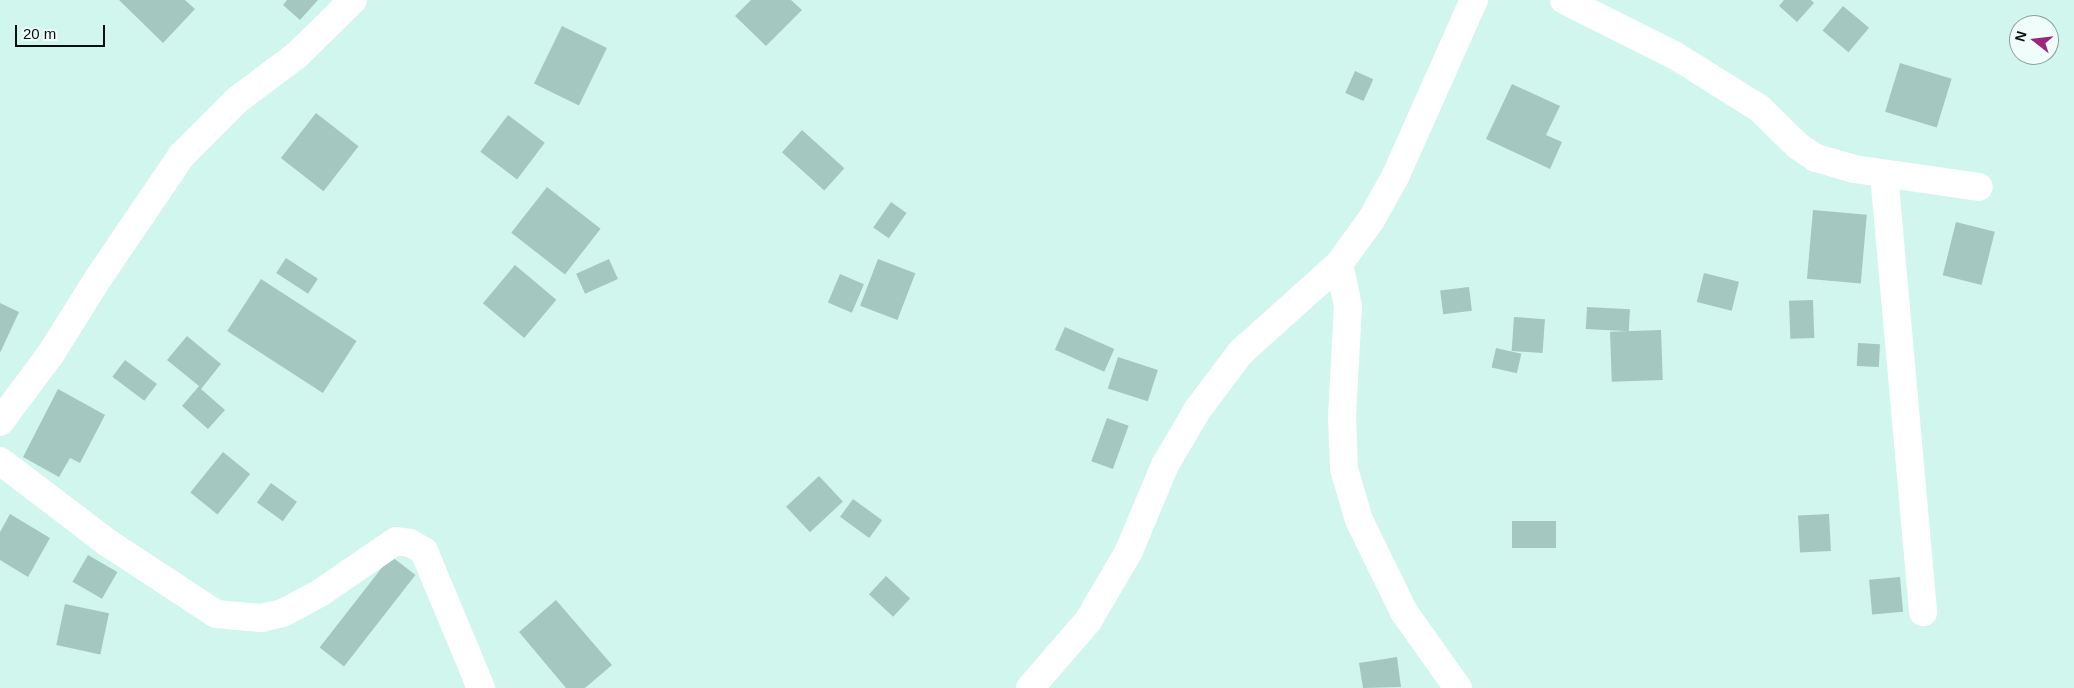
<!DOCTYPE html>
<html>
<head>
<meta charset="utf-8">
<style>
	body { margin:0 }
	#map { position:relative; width:2074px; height:688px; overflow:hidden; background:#d1f6ed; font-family:Arial,sans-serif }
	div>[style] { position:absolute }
	.building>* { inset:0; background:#a4c8bf; transform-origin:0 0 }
	.street>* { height:28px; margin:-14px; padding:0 14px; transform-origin:14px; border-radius:14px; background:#fff }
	span { translate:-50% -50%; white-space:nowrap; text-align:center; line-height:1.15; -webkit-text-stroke:4px #effefa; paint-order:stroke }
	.north { position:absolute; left:2009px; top:15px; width:50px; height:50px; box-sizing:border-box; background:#effefa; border:1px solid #919e9b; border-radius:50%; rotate:286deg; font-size:14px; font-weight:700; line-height:20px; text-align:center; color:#040f0c }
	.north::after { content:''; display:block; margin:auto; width:18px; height:22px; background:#9c2580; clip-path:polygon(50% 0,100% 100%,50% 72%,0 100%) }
	.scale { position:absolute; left:15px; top:25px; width:90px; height:22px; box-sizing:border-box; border:2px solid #040f0c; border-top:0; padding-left:6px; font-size:15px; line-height:18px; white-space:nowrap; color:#040f0c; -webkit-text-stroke:4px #effefa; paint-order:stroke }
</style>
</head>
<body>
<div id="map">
	<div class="building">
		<div style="clip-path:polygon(119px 0,185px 0,195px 9px,163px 43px)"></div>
		<div style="clip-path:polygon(287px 0,318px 0,300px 20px,283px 5px)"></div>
		<div style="clip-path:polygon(751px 0,791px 0,802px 10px,766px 46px,735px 16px)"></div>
		<div style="clip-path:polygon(1784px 0,1811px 0,1814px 3px,1797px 22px,1779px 6px)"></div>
		<div style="left:1843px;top:6px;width:34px;height:32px;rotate:40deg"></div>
		<div style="left:562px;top:26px;width:50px;height:64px;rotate:26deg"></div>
		<div style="left:1900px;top:63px;width:54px;height:51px;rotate:17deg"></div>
		<div style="left:1355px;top:71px;width:20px;height:24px;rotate:24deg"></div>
		<div style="clip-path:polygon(1512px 84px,1560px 106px,1546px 135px,1562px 142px,1550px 169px,1486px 139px)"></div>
		<div style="left:316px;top:113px;width:54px;height:57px;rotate:38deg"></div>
		<div style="left:508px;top:115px;width:46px;height:46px;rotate:37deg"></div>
		<div style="left:802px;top:130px;width:57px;height:30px;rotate:42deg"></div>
		<div style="left:547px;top:187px;width:68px;height:58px;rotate:38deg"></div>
		<div style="left:891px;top:202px;width:19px;height:31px;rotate:35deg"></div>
		<div style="left:1813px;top:210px;width:54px;height:69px;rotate:5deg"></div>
		<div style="left:1956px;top:222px;width:40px;height:55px;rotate:14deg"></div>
		<div style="left:286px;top:258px;width:38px;height:18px;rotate:33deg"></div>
		<div style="left:609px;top:259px;width:22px;height:36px;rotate:66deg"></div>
		<div style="left:878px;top:259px;width:40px;height:50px;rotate:21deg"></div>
		<div style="left:515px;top:265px;width:54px;height:50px;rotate:40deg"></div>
		<div style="left:1704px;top:273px;width:36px;height:30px;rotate:14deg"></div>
		<div style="left:840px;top:274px;width:26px;height:31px;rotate:23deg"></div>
		<div style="left:261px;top:279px;width:114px;height:62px;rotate:33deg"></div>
		<div style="left:1469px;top:287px;width:24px;height:29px;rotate:83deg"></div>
		<div style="left:1813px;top:300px;width:38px;height:24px;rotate:88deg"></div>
		<div style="clip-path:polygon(0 303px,19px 312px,0 353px)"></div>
		<div style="left:1587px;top:307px;width:43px;height:22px;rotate:3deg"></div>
		<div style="left:1514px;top:317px;width:31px;height:34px;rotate:4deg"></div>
		<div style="left:1065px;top:327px;width:54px;height:25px;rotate:24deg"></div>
		<div style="left:1661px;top:330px;width:50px;height:51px;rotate:88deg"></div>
		<div style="clip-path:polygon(187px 336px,221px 364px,201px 389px,225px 410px,208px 429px,182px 406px,199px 386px,167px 360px)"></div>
		<div style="left:1858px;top:343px;width:22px;height:23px;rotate:3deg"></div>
		<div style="left:1496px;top:348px;width:26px;height:20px;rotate:13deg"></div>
		<div style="left:1118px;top:357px;width:42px;height:33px;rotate:18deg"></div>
		<div style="left:125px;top:360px;width:40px;height:21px;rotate:37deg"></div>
		<div style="clip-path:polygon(58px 389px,105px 415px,80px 463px,70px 458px,59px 477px,23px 457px)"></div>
		<div style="left:1107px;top:418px;width:23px;height:46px;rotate:20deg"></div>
		<div style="left:223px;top:452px;width:35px;height:52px;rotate:39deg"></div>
		<div style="left:819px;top:476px;width:35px;height:45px;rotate:47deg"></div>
		<div style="left:271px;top:483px;width:32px;height:24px;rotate:36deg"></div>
		<div style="left:853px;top:499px;width:36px;height:22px;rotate:36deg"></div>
		<div style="clip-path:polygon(10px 514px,50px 538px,28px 577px,0 560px,0 532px)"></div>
		<div style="left:1829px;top:514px;width:37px;height:31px;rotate:87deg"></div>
		<div style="left:1556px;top:521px;width:27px;height:44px;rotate:90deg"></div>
		<div style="left:88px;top:555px;width:34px;height:31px;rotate:30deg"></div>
		<div style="left:391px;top:556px;width:31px;height:116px;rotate:38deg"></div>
		<div style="left:886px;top:576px;width:33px;height:25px;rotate:43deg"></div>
		<div style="left:1900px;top:577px;width:35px;height:31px;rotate:85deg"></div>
		<div style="clip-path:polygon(556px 600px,612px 665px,585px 688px,566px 688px,519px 632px)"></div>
		<div style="left:65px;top:604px;width:45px;height:42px;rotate:12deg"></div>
		<div style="clip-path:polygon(1397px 657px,1401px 687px,1363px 688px,1359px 663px)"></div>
	</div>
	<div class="street">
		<div style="left:1564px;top:0;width:125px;rotate:26.6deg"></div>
		<div style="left:1676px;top:56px;width:98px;rotate:32.1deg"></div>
		<div style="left:1759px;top:108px;width:54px;rotate:44.3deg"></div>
		<div style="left:1798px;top:146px;width:22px;rotate:34deg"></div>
		<div style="left:1816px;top:158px;width:40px;rotate:16deg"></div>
		<div style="left:1854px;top:169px;width:126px;rotate:8.2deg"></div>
		<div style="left:1884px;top:174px;width:440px;rotate:84.9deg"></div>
		<div style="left:1339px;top:264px;width:43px;rotate:77.9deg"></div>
		<div style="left:1348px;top:306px;width:110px;rotate:93.1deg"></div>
		<div style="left:1342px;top:416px;width:53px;rotate:87.8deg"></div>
		<div style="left:1344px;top:469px;width:53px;rotate:73.6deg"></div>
		<div style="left:1359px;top:520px;width:102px;rotate:63.9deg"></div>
		<div style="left:1404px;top:612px;width:93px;rotate:54.6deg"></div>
		<div style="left:0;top:422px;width:84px;rotate:-53.3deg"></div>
		<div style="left:50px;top:355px;width:92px;rotate:-57.9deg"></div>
		<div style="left:99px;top:277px;width:148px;rotate:-55.8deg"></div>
		<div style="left:182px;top:155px;width:78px;rotate:-45deg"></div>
		<div style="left:237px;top:100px;width:75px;rotate:-36.9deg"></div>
		<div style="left:297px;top:55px;width:78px;rotate:-44.5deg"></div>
		<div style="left:0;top:461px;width:136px;rotate:37.2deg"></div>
		<div style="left:108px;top:543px;width:129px;rotate:33.3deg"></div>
		<div style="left:216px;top:614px;width:45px;rotate:5.1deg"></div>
		<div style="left:261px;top:618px;width:23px;rotate:-13deg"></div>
		<div style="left:283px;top:613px;width:42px;rotate:-28.4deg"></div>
		<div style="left:320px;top:593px;width:92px;rotate:-34.4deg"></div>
		<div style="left:396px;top:541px;width:14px;rotate:8deg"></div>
		<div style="left:410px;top:543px;width:16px;rotate:30deg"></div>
		<div style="left:424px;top:551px;width:148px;rotate:67.4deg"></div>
		<div style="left:1030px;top:688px;width:89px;rotate:-49.1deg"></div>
		<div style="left:1088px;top:621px;width:81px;rotate:-59.6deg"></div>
		<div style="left:1129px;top:551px;width:93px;rotate:-67.3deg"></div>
		<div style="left:1165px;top:465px;width:65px;rotate:-59.5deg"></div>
		<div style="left:1198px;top:409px;width:71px;rotate:-53deg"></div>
		<div style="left:1241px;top:352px;width:132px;rotate:-41.9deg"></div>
		<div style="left:1339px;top:264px;width:54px;rotate:-54deg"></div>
		<div style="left:1371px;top:220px;width:51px;rotate:-60.9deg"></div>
		<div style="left:1396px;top:175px;width:192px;rotate:-66deg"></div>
	</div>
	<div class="north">N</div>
	<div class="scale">20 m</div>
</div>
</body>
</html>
